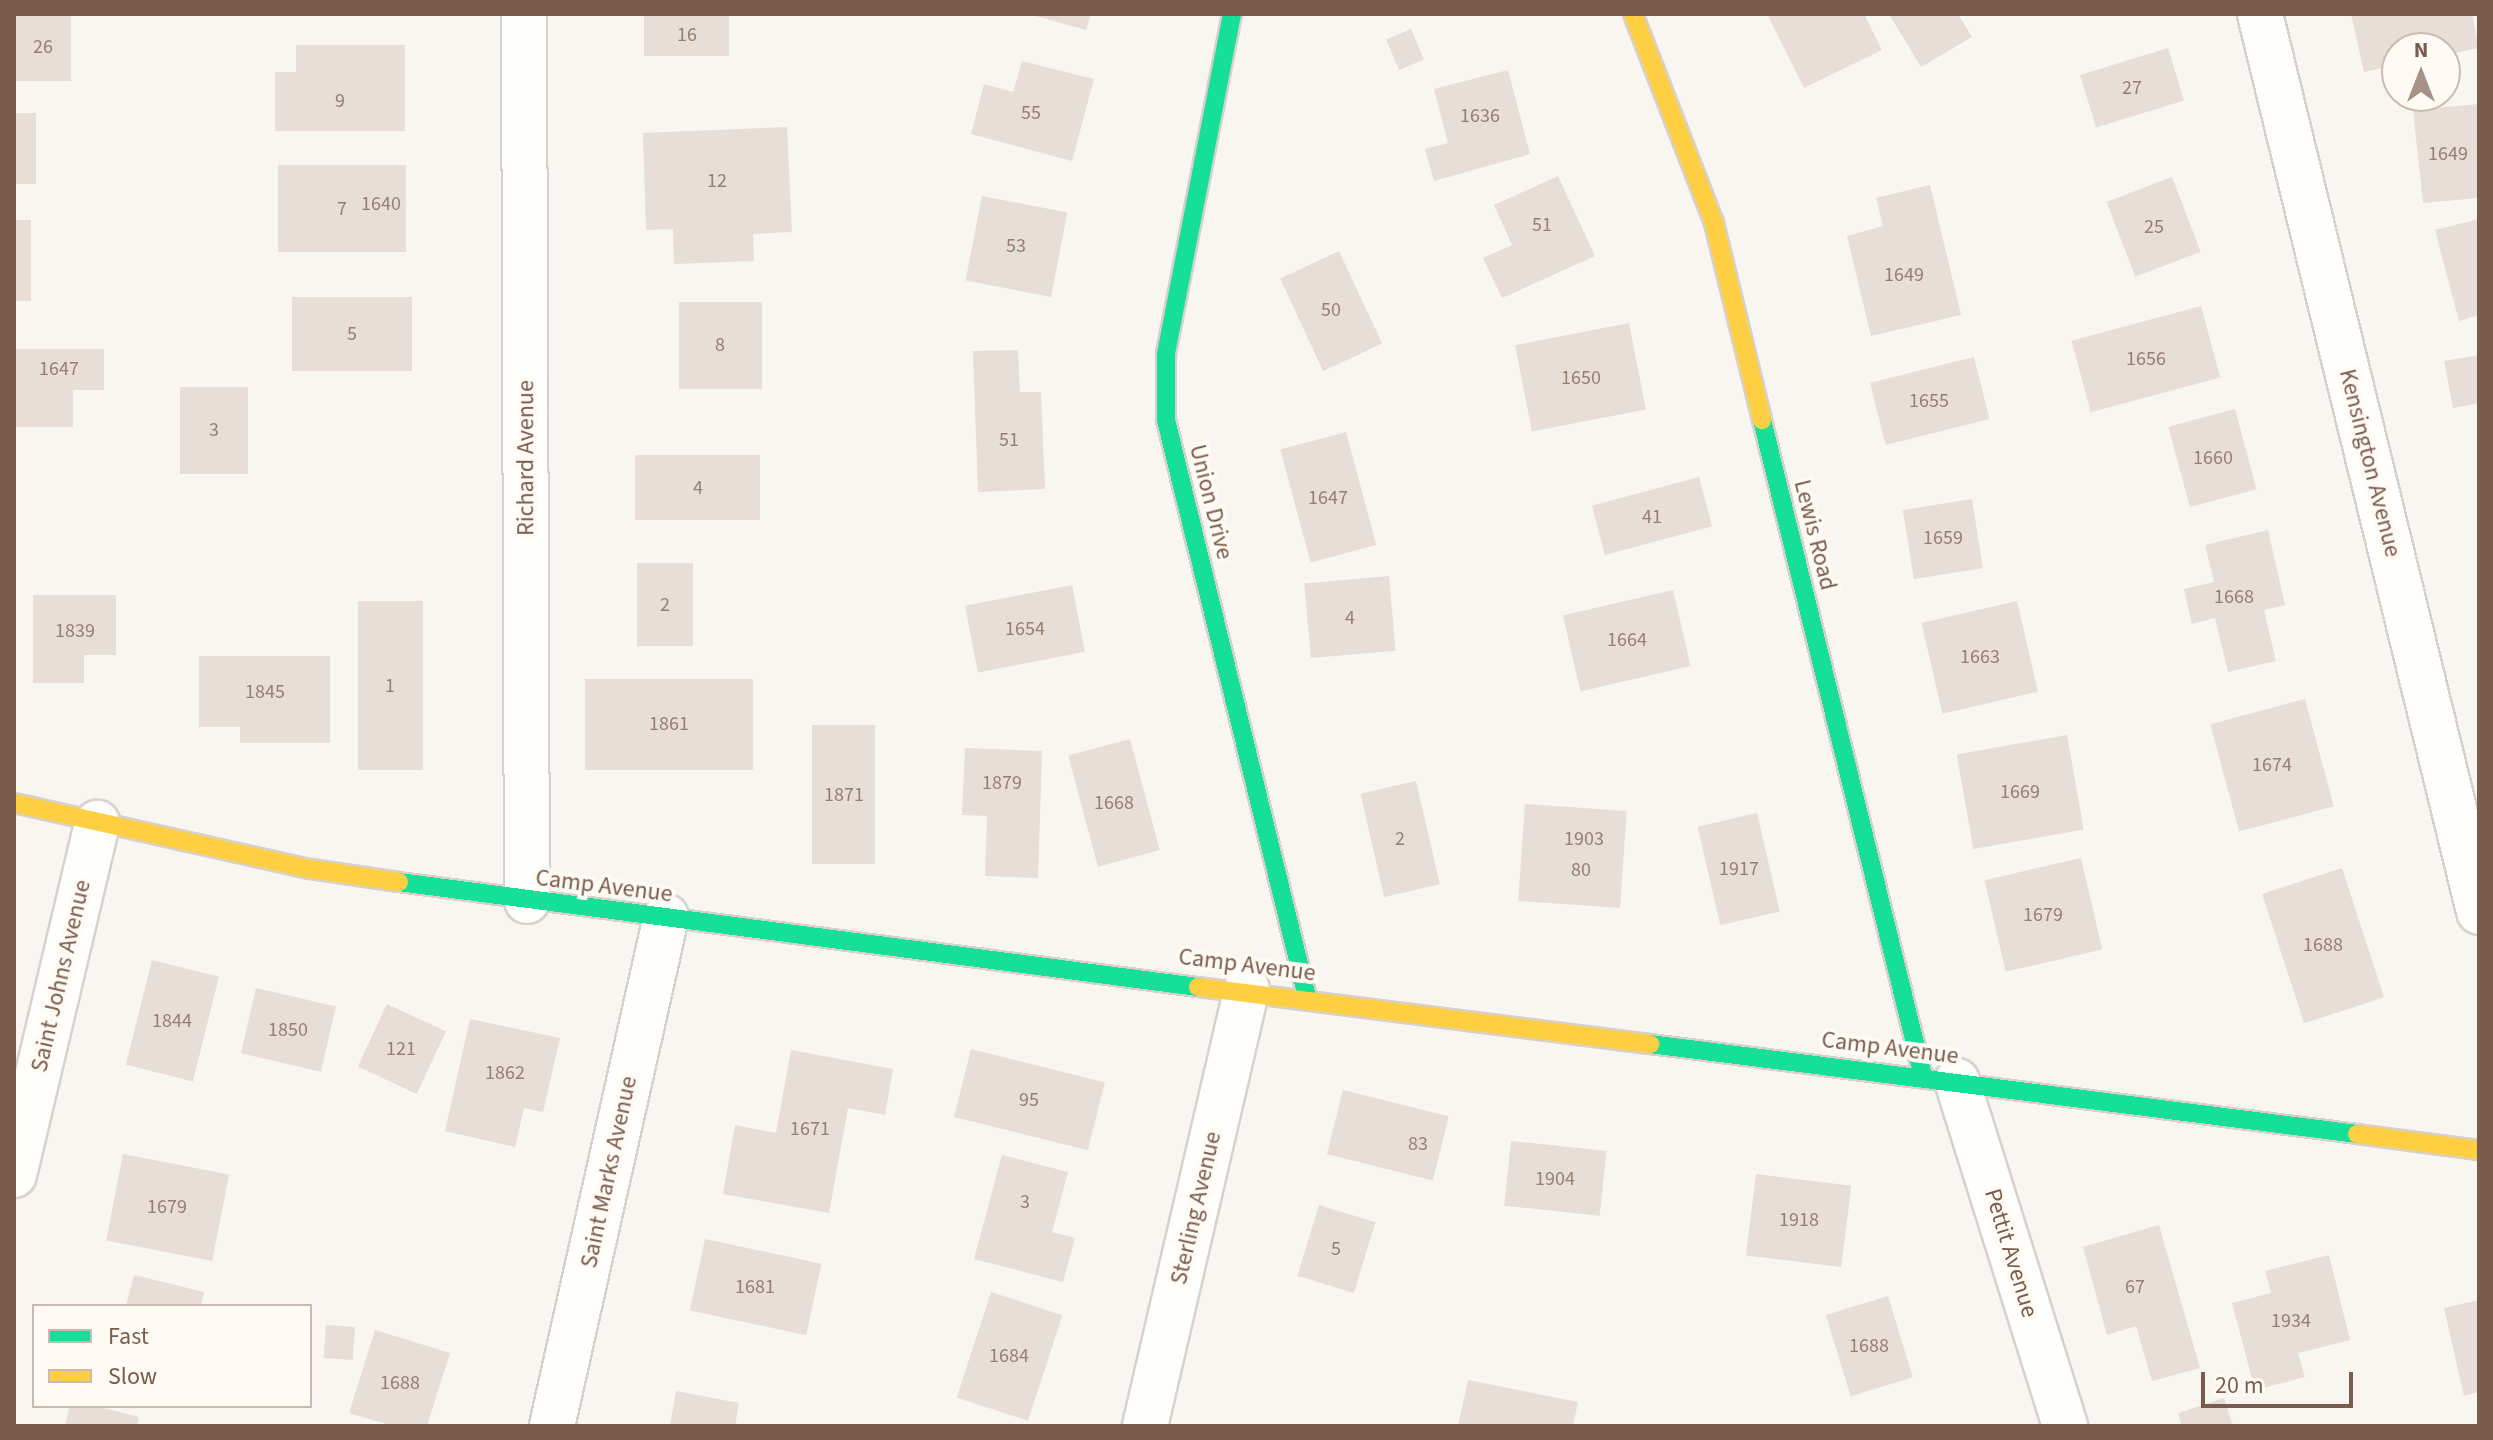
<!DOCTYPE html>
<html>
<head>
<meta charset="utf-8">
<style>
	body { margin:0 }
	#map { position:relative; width:2493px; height:1440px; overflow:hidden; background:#f9f5f0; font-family:"Source Sans 3",sans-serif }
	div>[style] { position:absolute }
	.building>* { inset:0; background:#e6ded7; transform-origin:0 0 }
	.roads { filter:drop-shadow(2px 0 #d7d1cb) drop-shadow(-2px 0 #d7d1cb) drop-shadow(0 2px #d7d1cb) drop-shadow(0 -2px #d7d1cb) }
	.street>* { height:44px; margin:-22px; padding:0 22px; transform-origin:22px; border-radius:22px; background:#fefefd }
	.fast>* { height:18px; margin:-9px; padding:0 9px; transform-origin:9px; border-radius:9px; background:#16e098 }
	.slow>* { height:18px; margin:-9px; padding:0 9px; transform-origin:9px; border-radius:9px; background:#ffcf43 }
	span { translate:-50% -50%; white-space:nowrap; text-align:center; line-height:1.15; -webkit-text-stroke:8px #fffaf3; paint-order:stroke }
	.number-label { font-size:20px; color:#977e72 }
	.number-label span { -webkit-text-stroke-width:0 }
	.street-label { font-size:24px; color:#7a5c4d }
	.frame { position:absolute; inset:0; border:16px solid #7a5c4d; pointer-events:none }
	.legend { position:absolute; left:32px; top:1304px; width:280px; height:104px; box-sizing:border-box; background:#fffaf3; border:2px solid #cabbb1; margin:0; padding:10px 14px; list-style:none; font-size:24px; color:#7a5c4d }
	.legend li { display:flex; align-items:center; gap:16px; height:40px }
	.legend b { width:40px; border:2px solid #cabbb1 }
	.north { position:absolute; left:2381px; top:32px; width:80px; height:80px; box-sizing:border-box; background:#fffaf3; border:2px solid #cabbb1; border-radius:50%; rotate:0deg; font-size:22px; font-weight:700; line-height:32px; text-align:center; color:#7a5c4d }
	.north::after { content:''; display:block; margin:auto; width:28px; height:36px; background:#a69286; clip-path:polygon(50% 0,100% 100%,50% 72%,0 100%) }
	.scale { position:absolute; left:2201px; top:1372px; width:152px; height:36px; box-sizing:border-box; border:4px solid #7a5c4d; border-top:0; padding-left:10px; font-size:24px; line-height:28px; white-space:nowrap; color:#7a5c4d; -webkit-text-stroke:6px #fffaf3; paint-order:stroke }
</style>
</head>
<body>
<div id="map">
	<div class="building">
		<div style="left:14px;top:14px;width:57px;height:67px"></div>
		<div style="left:644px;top:14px;width:85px;height:42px"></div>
		<div style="clip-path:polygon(1029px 14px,1091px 14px,1086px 30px)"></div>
		<div style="clip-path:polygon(1767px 14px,1864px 14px,1882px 50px,1804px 88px)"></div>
		<div style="clip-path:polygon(1889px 14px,1958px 14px,1972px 37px,1921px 67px)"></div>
		<div style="clip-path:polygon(2351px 14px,2472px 14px,2479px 48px,2445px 55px,2445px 48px,2397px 48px,2397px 65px,2364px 72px)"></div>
		<div style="left:1411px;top:29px;width:33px;height:27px;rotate:67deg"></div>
		<div style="clip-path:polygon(296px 45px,405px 45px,405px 131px,275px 131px,275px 72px,296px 72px)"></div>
		<div style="left:2168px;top:48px;width:55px;height:92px;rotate:73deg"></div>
		<div style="clip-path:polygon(1022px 61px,1094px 79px,1072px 161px,971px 134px,984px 84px,1013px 92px)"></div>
		<div style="clip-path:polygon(1508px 70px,1530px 154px,1434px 181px,1425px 149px,1448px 143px,1434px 89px)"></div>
		<div style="clip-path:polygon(2479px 104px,2479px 198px,2423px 203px,2413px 110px)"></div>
		<div style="left:14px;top:113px;width:22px;height:71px"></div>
		<div style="clip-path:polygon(787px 127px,792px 232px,753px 234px,754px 261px,674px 264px,673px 229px,646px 230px,643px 133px)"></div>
		<div style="left:278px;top:165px;width:128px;height:87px"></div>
		<div style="clip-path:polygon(1558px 176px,1595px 256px,1502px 298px,1483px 258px,1512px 245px,1494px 205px)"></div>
		<div style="left:2172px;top:177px;width:80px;height:70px;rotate:69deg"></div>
		<div style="clip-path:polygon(1930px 185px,1961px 315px,1871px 336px,1847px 236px,1883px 226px,1876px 198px)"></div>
		<div style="left:982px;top:196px;width:87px;height:86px;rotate:11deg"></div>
		<div style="clip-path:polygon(2479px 219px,2479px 315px,2459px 321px,2435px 230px)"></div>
		<div style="left:14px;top:220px;width:17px;height:81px"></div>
		<div style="left:1339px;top:251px;width:102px;height:65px;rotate:65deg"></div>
		<div style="left:292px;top:297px;width:120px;height:74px"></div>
		<div style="left:679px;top:302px;width:83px;height:87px"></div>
		<div style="left:2201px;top:306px;width:74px;height:134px;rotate:75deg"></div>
		<div style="left:1629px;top:323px;width:88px;height:116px;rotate:79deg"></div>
		<div style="clip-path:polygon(14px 349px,104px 349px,104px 390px,73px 390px,73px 427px,14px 427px)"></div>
		<div style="clip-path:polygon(1018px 350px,1020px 392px,1041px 392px,1045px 489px,978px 492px,973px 351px)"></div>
		<div style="clip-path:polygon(2479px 355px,2479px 403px,2453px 408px,2444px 361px)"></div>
		<div style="left:1974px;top:357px;width:64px;height:107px;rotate:76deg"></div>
		<div style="left:180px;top:387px;width:68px;height:87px"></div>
		<div style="left:2235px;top:409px;width:83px;height:69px;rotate:75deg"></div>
		<div style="left:1346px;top:432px;width:117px;height:68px;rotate:75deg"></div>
		<div style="left:635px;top:455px;width:125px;height:65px"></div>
		<div style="left:1699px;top:477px;width:51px;height:111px;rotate:75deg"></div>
		<div style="left:1972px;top:499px;width:70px;height:70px;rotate:81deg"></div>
		<div style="clip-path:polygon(2268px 530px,2285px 605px,2264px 610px,2276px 661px,2228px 672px,2215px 618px,2192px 624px,2184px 589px,2214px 582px,2205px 545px)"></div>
		<div style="left:637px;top:563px;width:56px;height:83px"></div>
		<div style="left:1389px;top:576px;width:75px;height:85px;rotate:85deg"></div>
		<div style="left:1072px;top:585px;width:68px;height:109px;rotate:79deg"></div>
		<div style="left:1673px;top:590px;width:78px;height:113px;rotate:77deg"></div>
		<div style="clip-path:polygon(33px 595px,116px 595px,116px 655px,84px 655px,84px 683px,33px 683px)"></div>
		<div style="left:358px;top:601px;width:65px;height:169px"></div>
		<div style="left:2017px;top:601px;width:93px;height:98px;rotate:77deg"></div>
		<div style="clip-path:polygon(199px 656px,330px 656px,330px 743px,240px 743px,240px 727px,199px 727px)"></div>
		<div style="left:585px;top:679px;width:168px;height:91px"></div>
		<div style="left:2305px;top:699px;width:111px;height:98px;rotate:75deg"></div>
		<div style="left:812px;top:725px;width:63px;height:139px"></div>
		<div style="left:2067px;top:735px;width:96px;height:112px;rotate:80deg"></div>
		<div style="left:1130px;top:739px;width:115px;height:64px;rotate:75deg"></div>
		<div style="clip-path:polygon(965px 748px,1042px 751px,1038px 878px,985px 876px,987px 816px,962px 815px)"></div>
		<div style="left:1416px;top:781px;width:106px;height:57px;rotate:77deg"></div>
		<div style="left:1525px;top:804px;width:102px;height:97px;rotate:4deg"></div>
		<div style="left:1757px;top:813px;width:101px;height:61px;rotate:77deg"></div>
		<div style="left:2081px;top:858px;width:94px;height:99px;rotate:77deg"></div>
		<div style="left:2342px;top:868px;width:136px;height:84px;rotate:72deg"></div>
		<div style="left:152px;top:960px;width:69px;height:108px;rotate:14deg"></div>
		<div style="left:256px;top:988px;width:82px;height:67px;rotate:13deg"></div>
		<div style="left:387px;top:1004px;width:65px;height:69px;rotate:25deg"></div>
		<div style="clip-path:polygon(470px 1019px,560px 1038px,543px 1112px,524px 1108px,515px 1147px,445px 1131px)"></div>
		<div style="left:971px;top:1049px;width:138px;height:70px;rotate:14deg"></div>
		<div style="clip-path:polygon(791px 1050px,893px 1069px,885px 1115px,848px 1108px,829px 1213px,723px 1194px,735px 1125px,776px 1133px)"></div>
		<div style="left:1343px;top:1090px;width:109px;height:66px;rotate:14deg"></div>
		<div style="left:1511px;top:1141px;width:96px;height:65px;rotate:6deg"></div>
		<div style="left:123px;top:1154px;width:108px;height:88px;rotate:11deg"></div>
		<div style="clip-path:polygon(1002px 1155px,1068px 1172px,1052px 1232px,1075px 1238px,1063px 1282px,974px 1259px)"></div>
		<div style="left:1756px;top:1174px;width:96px;height:82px;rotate:7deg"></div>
		<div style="left:1319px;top:1205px;width:59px;height:74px;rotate:17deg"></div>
		<div style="clip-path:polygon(2159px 1225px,2200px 1368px,2152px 1381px,2136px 1326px,2107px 1335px,2083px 1247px)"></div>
		<div style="left:705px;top:1239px;width:119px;height:73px;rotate:12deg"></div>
		<div style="clip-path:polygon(2329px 1255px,2350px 1340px,2298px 1353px,2305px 1377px,2255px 1390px,2232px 1303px,2271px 1293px,2265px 1271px)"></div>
		<div style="clip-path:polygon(134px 1275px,204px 1292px,201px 1306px,126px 1306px)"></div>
		<div style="left:991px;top:1292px;width:75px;height:111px;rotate:18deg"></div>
		<div style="left:1888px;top:1296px;width:85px;height:65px;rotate:73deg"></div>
		<div style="clip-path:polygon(2479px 1300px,2479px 1392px,2464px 1396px,2444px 1308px)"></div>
		<div style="left:326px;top:1325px;width:29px;height:33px;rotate:4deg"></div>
		<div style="clip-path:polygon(375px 1330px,450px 1353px,427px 1426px,393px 1426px,349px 1413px)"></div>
		<div style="clip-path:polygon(1468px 1380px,1578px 1402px,1573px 1426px,1458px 1426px)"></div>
		<div style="clip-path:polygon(676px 1391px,739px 1403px,735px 1426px,670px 1426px)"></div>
		<div style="clip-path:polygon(2224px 1398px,2233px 1426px,2182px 1426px,2178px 1413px)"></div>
		<div style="clip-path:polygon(70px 1406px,96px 1406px,139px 1417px,137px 1426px,65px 1426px)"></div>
	</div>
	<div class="roads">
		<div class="street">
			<div style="left:524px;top:14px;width:887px;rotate:89.81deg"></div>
			<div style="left:2260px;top:14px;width:924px;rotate:76.29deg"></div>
			<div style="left:1957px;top:1081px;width:362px;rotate:72.6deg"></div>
			<div style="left:14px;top:1175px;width:362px;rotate:-76.7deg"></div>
			<div style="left:552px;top:1426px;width:522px;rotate:-77.38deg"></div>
			<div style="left:1145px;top:1426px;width:449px;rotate:-76.9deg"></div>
		</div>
		<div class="fast">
			<div style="left:1232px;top:14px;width:347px;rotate:101deg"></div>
			<div style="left:1166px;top:355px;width:65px;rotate:90deg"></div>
			<div style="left:1166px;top:420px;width:594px;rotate:76.27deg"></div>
			<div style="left:1762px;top:420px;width:675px;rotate:76.21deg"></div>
			<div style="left:399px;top:882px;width:806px;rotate:7.49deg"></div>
			<div style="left:1650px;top:1044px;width:713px;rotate:7.25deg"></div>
		</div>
		<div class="slow">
			<div style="left:1633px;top:14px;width:224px;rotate:68.8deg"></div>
			<div style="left:1714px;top:223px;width:203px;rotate:76.3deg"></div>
			<div style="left:14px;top:803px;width:297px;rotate:12.6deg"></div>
			<div style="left:304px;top:868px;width:96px;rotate:8.4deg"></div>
			<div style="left:1198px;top:987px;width:456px;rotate:7.2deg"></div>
			<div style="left:2357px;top:1134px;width:123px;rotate:7.5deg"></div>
		</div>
	</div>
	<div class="number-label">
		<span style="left:687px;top:35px">16</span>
		<span style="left:43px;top:47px">26</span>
		<span style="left:2132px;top:88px">27</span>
		<span style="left:340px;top:101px">9</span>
		<span style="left:1031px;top:113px">55</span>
		<span style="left:1480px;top:116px">1636</span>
		<span style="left:2448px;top:154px">1649</span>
		<span style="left:717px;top:181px">12</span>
		<span style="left:381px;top:204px">1640</span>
		<span style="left:342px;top:209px">7</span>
		<span style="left:1542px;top:225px">51</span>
		<span style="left:2154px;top:227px">25</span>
		<span style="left:1016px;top:246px">53</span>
		<span style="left:1904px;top:275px">1649</span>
		<span style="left:1331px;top:310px">50</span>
		<span style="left:352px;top:334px">5</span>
		<span style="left:720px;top:345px">8</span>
		<span style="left:2146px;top:359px">1656</span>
		<span style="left:59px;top:369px">1647</span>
		<span style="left:1581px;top:378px">1650</span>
		<span style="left:1929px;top:401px">1655</span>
		<span style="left:214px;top:430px">3</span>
		<span style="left:1009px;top:440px">51</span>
		<span style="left:2213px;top:458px">1660</span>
		<span style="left:698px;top:488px">4</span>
		<span style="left:1328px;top:498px">1647</span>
		<span style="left:1652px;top:517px">41</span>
		<span style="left:1943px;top:538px">1659</span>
		<span style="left:2234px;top:597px">1668</span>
		<span style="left:665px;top:605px">2</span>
		<span style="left:1350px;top:618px">4</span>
		<span style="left:1025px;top:629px">1654</span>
		<span style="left:75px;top:631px">1839</span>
		<span style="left:1627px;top:640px">1664</span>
		<span style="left:1980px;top:657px">1663</span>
		<span style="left:390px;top:686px">1</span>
		<span style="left:265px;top:692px">1845</span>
		<span style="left:669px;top:724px">1861</span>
		<span style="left:2272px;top:765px">1674</span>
		<span style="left:1002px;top:783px">1879</span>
		<span style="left:2020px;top:792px">1669</span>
		<span style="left:844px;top:795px">1871</span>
		<span style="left:1114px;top:803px">1668</span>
		<span style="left:1400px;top:839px">2</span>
		<span style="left:1584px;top:839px">1903</span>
		<span style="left:1739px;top:869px">1917</span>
		<span style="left:1581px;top:870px">80</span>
		<span style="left:2043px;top:915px">1679</span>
		<span style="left:2323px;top:945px">1688</span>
		<span style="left:172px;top:1021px">1844</span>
		<span style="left:288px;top:1030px">1850</span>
		<span style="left:401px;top:1049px">121</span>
		<span style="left:505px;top:1073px">1862</span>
		<span style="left:1029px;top:1100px">95</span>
		<span style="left:810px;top:1129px">1671</span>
		<span style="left:1418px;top:1144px">83</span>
		<span style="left:1555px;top:1179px">1904</span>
		<span style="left:1025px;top:1202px">3</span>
		<span style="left:167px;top:1207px">1679</span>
		<span style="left:1799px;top:1220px">1918</span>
		<span style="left:1336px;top:1249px">5</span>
		<span style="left:755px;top:1287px">1681</span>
		<span style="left:2135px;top:1287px">67</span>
		<span style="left:2291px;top:1321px">1934</span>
		<span style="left:1869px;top:1346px">1688</span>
		<span style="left:1009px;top:1356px">1684</span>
		<span style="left:400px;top:1383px">1688</span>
	</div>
	<div class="street-label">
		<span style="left:526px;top:458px;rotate:-90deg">Richard Avenue</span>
		<span style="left:2370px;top:463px;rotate:76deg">Kensington Avenue</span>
		<span style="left:1211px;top:502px;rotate:76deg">Union Drive</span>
		<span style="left:1815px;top:535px;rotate:76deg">Lewis Road</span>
		<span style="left:604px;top:886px;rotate:7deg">Camp Avenue</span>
		<span style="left:1247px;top:965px;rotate:7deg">Camp Avenue</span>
		<span style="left:61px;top:976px;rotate:-77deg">Saint Johns Avenue</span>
		<span style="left:1890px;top:1048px;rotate:7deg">Camp Avenue</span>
		<span style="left:609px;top:1172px;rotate:-78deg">Saint Marks Avenue</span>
		<span style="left:1196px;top:1208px;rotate:-77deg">Sterling Avenue</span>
		<span style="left:2011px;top:1253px;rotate:73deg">Pettit Avenue</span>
	</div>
	<div class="frame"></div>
	<ul class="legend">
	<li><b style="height:10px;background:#16e098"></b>Fast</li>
	<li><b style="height:10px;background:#ffcf43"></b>Slow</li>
	</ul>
	<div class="north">N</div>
	<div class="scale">20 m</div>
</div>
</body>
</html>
